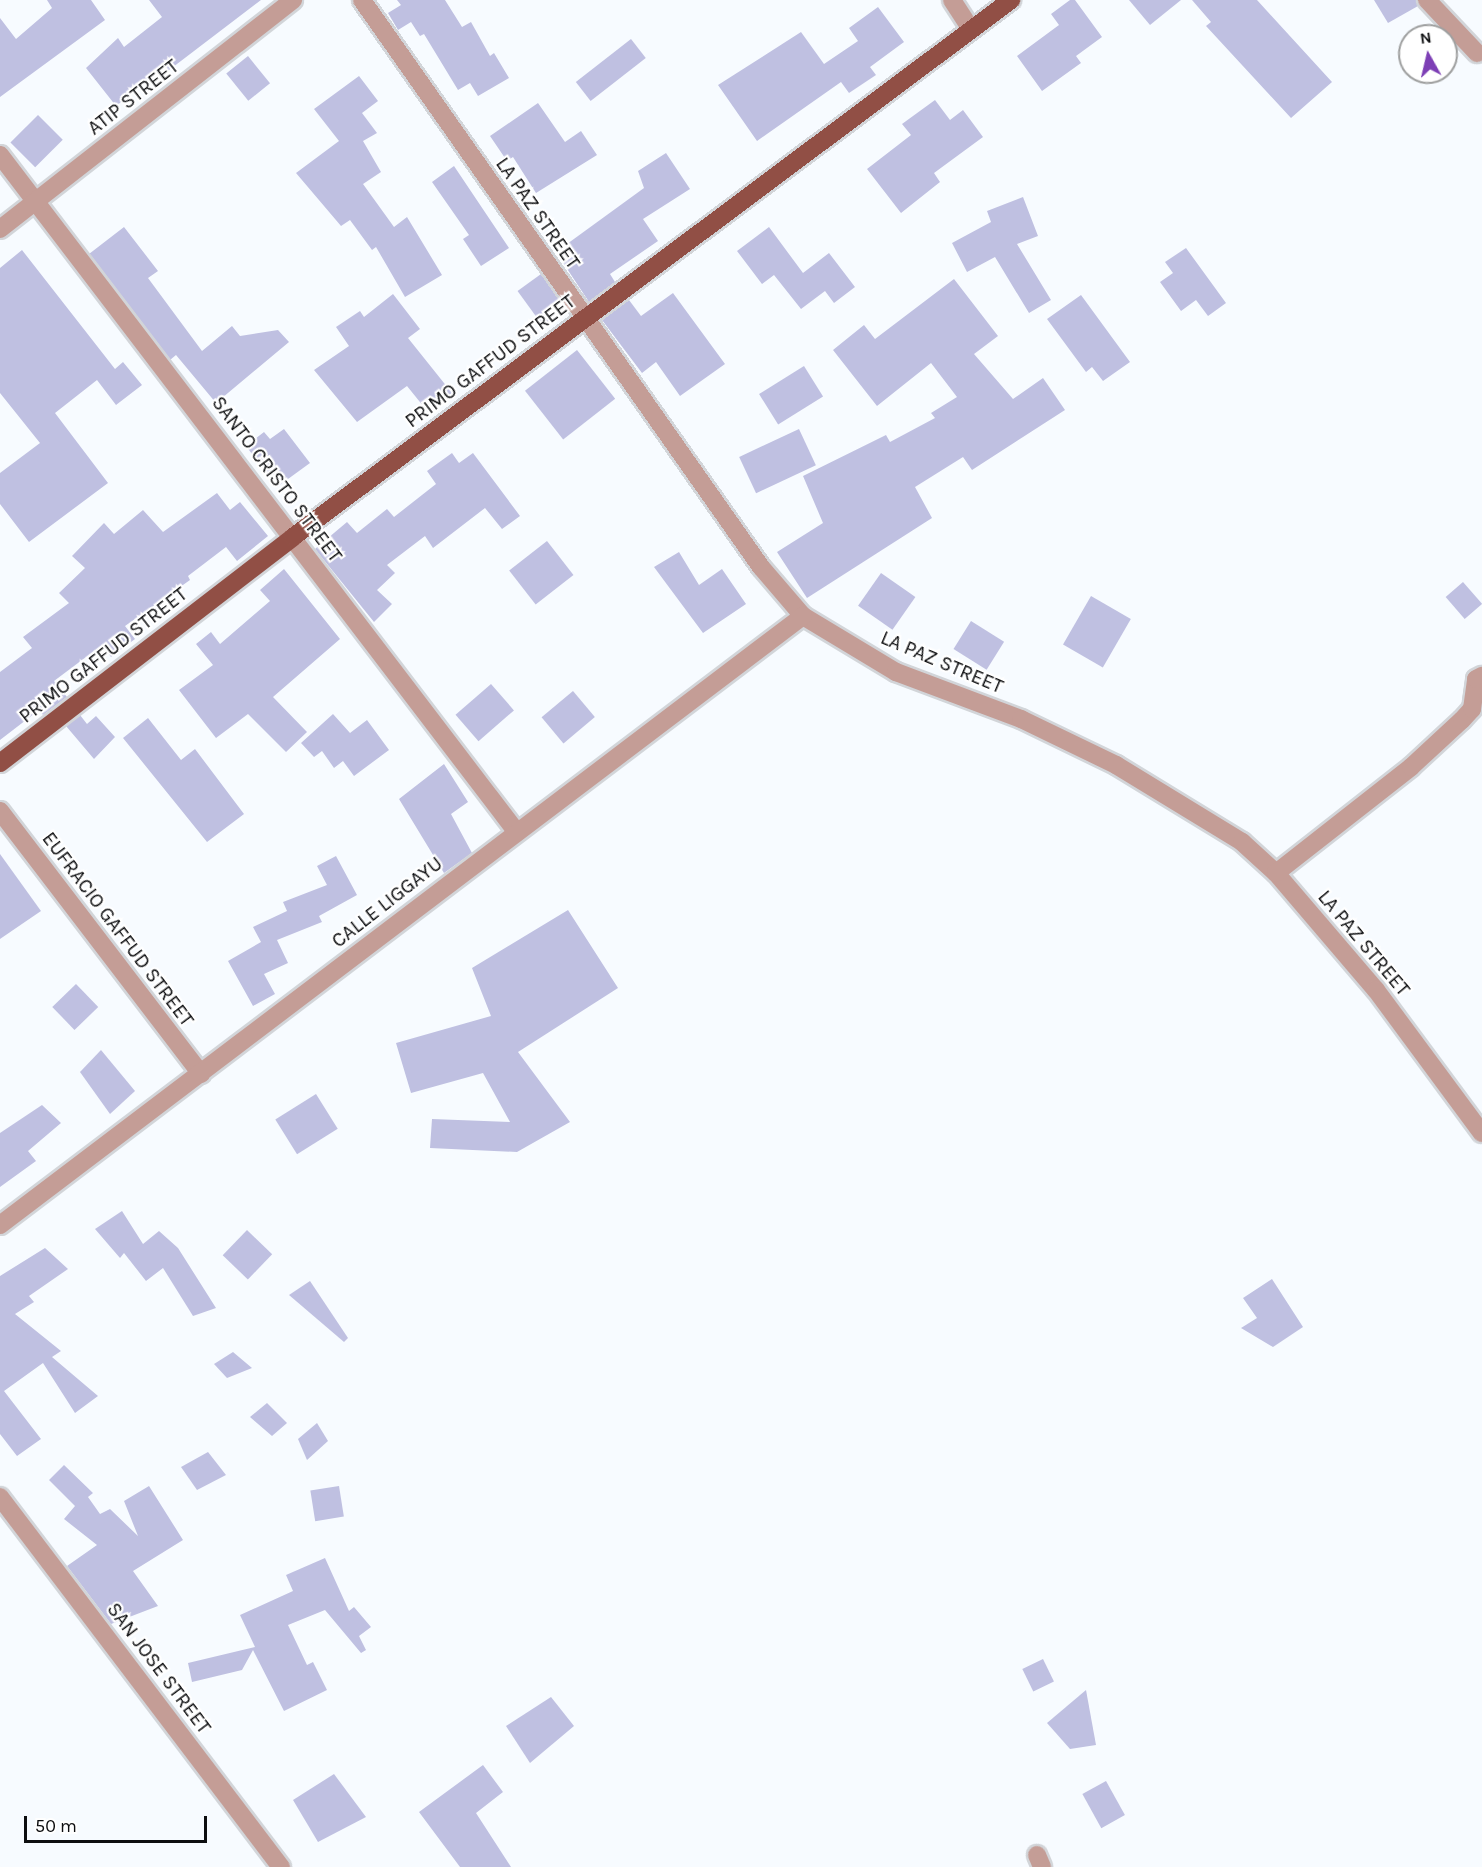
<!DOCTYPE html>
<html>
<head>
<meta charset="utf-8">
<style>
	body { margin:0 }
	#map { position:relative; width:1482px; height:1867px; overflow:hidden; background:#f7fbff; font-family:Karla,sans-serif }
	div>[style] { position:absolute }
	.building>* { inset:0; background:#bfc0e1; transform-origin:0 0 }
	.roads { filter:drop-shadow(2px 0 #d2d5d9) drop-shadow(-2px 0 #d2d5d9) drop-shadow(0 2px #d2d5d9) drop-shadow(0 -2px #d2d5d9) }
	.minor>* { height:18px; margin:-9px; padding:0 9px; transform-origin:9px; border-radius:9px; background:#c49d96 }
	.major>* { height:18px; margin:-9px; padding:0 9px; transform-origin:9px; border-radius:9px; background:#914f45 }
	span { translate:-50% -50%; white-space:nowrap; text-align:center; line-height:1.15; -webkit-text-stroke:4.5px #fff; paint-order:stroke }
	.street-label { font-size:20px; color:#0d0e10 }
	.north { position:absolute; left:1398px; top:24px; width:60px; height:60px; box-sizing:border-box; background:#fff; border:2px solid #9e9f9f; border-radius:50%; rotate:352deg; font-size:16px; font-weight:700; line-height:24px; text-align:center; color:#0d0e10 }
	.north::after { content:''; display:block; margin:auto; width:21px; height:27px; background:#7d3fb5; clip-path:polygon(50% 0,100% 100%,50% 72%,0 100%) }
	.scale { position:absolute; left:24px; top:1816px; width:183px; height:27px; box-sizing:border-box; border:3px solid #0d0e10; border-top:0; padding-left:8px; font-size:18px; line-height:21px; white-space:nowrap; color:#0d0e10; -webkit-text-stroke:4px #fff; paint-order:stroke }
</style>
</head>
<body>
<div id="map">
	<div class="building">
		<div style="clip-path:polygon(47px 0,91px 0,105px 20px,0 97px,0 18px,16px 39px,52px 8px)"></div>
		<div style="clip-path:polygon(149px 0,261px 0,156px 80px,153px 77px,116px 106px,86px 68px,118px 38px,124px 47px,162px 17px)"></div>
		<div style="clip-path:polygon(397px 0,445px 0,462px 27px,471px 22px,490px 56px,494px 53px,509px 78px,478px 96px,470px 83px,458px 90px,424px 34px,420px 36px,411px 22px,398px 30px,388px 13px,401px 5px)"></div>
		<div style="clip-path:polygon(1070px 0,1075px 0,1102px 37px,1076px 56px,1081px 63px,1042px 91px,1017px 56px,1059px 25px,1051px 14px)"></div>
		<div style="clip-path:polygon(1129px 0,1181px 0,1150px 25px)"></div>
		<div style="clip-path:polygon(1192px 0,1257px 0,1332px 82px,1291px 118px,1206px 26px,1211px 22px)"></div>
		<div style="clip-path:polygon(1374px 0,1416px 0,1418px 6px,1388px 23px)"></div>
		<div style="clip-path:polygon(878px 7px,904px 42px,870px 67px,876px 75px,849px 93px,841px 82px,757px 141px,718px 85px,801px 32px,824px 64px,858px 41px,849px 28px)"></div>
		<div style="left:631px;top:39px;width:24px;height:70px;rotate:52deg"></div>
		<div style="left:248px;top:56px;width:35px;height:28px;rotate:51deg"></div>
		<div style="clip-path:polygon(359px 76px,378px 101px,362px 113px,377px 133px,363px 141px,381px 172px,363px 184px,394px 227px,407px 217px,442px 275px,405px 297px,376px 247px,372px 250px,350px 220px,341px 226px,296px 173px,339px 141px,314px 109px)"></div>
		<div style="clip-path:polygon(935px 100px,950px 120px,963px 110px,983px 137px,934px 173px,940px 182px,901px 213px,867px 169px,911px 135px,902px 124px)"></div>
		<div style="clip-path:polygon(538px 103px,565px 142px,581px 131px,597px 155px,536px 193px,513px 157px,507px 161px,490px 136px)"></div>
		<div style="left:38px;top:115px;width:35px;height:39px;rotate:45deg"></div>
		<div style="clip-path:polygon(666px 153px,690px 189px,643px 219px,658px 241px,610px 274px,615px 282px,589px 302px,556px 252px,644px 188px,638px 171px)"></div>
		<div style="clip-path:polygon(454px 166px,509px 248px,481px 266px,463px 239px,469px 235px,432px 182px)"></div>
		<div style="clip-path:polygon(1023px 197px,1038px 236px,1017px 244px,1051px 300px,1029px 313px,995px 257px,967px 272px,952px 243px,991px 222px,987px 211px)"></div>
		<div style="clip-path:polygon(124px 227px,158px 271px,148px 278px,202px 351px,232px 326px,240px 336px,278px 330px,289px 342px,216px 403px,176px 355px,170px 360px,89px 254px)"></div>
		<div style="clip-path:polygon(769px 227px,803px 273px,829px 253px,855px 287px,834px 303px,825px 291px,801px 309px,774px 275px,762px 284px,737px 251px)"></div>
		<div style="clip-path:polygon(1186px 248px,1226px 303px,1208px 316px,1196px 300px,1181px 311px,1160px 282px,1173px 273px,1165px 262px)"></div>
		<div style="clip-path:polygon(22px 250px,115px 369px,123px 362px,142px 385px,116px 405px,97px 380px,55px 413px,108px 483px,29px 542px,0 504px,0 473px,40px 443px,0 393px,0 268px)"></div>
		<div style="left:541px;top:274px;width:43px;height:29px;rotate:54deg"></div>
		<div style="clip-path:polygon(954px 279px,998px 336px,974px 354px,1013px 399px,1043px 378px,1065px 410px,972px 470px,963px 457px,915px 487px,932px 518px,807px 598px,777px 552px,823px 523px,803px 476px,886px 435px,890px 442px,935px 418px,931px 413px,957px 397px,931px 363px,877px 406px,833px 350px,864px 325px,875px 339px)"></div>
		<div style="clip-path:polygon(673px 293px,725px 364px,680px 396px,656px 362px,642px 373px,602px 320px,629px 300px,641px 316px)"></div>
		<div style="clip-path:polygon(393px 294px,420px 329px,408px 338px,452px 393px,428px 412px,407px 386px,357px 422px,314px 370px,349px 346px,336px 327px,360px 311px,364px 317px)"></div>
		<div style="clip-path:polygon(1081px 295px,1130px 362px,1103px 381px,1092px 367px,1086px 372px,1047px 319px)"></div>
		<div style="left:577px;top:350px;width:62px;height:66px;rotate:52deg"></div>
		<div style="left:804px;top:366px;width:36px;height:53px;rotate:58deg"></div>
		<div style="clip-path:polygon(284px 429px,310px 463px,277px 487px,246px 446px,264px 432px,270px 439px)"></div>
		<div style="left:799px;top:429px;width:40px;height:66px;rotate:65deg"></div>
		<div style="clip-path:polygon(452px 453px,459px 463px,473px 453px,520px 516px,502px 529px,485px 508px,433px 548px,425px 536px,387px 565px,395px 573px,377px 590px,392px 604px,374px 622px,315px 549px,347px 522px,357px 533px,387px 509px,394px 517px,436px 484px,427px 471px)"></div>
		<div style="clip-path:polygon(217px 493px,230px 510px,240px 502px,268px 536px,237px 561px,226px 547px,188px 576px,190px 580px,125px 626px,135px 639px,111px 657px,102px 645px,54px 681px,67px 697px,43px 715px,39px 710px,0 740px,0 672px,32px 648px,23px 637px,69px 603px,59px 593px,85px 568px,72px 556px,104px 523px,114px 534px,143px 510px,163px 532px)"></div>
		<div style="left:547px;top:541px;width:43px;height:48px;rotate:52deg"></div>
		<div style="clip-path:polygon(679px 552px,699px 585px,722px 569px,746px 604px,703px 633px,654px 567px)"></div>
		<div style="clip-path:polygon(284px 569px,340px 639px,273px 697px,307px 732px,286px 752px,248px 714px,216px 738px,179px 690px,213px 665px,196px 644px,211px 632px,220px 644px,270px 601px,260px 590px)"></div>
		<div style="left:881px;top:573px;width:42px;height:40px;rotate:35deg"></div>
		<div style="left:1463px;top:582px;width:29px;height:23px;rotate:49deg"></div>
		<div style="left:1091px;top:596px;width:46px;height:56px;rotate:30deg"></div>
		<div style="left:971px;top:621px;width:39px;height:33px;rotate:32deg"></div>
		<div style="left:491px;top:684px;width:35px;height:47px;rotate:49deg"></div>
		<div style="left:573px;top:691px;width:34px;height:41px;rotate:50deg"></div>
		<div style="clip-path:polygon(333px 714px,350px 733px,367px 720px,389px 750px,354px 776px,343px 761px,334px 768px,322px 751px,314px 757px,301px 743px)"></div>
		<div style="clip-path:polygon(80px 715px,87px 724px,96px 716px,115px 737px,94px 759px,66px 726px)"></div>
		<div style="clip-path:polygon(148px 718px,181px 760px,195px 749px,244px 814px,207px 842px,123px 738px)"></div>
		<div style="clip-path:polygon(444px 764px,468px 802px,451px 814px,472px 853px,444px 873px,399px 799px)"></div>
		<div style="clip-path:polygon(0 854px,41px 911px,0 939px)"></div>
		<div style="clip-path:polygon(336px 856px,357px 895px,319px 916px,322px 922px,277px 940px,288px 963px,264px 974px,275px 994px,253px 1006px,228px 961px,261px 942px,253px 927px,287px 911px,283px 902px,327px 885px,317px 866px)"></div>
		<div style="clip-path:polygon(568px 910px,618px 988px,518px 1052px,570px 1122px,517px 1152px,430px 1148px,432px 1119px,510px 1122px,483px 1073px,411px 1093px,396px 1043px,491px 1016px,472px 968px)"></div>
		<div style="left:76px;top:984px;width:32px;height:33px;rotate:46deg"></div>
		<div style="clip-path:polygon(101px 1050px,135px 1091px,110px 1114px,80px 1072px)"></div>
		<div style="left:316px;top:1094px;width:41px;height:48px;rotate:58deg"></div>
		<div style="clip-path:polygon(42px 1105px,61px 1123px,28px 1151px,36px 1161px,0 1187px,0 1133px)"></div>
		<div style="clip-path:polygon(122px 1211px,143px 1244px,159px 1231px,178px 1248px,216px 1308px,193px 1316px,163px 1268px,146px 1281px,124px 1253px,120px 1258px,95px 1229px)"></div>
		<div style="left:247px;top:1230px;width:35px;height:35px;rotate:44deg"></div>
		<div style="clip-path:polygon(45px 1248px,68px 1269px,29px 1296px,34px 1302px,15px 1314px,61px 1351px,52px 1357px,98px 1396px,75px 1413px,43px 1363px,4px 1391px,41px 1439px,17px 1456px,0 1434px,0 1276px)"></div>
		<div style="clip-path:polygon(1272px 1279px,1303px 1327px,1273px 1347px,1241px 1328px,1257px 1318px,1243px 1298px)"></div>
		<div style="clip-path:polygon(310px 1281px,348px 1338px,344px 1342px,289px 1295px)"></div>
		<div style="clip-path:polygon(233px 1352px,252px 1368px,227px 1378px,214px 1364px)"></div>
		<div style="clip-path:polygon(267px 1403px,287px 1423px,272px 1436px,250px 1417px)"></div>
		<div style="clip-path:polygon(317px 1423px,328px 1441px,307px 1460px,298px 1439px)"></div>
		<div style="clip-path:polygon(208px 1452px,226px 1475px,197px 1490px,181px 1467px)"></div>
		<div style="clip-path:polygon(64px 1465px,93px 1493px,88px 1497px,100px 1514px,110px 1509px,138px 1536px,124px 1501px,149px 1486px,183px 1540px,133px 1571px,158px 1606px,111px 1624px,67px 1566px,97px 1545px,64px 1519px,75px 1506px,49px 1480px)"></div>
		<div style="left:339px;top:1486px;width:31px;height:29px;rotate:81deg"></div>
		<div style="clip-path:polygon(325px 1558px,349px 1611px,354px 1607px,371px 1627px,359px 1636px,366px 1650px,361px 1653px,325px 1610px,288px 1625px,307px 1665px,313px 1662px,327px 1690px,284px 1711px,253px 1650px,242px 1670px,192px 1682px,188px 1663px,255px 1647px,240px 1615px,293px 1591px,286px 1575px)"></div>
		<div style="left:1043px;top:1659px;width:25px;height:23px;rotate:64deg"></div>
		<div style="clip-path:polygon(1086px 1690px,1096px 1745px,1070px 1749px,1047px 1723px)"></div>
		<div style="clip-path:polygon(551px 1697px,574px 1726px,530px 1763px,506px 1726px)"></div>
		<div style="clip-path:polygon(483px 1765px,503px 1792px,476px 1813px,511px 1867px,460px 1867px,419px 1812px)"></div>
		<div style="clip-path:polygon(334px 1774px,366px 1817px,318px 1842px,293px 1800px)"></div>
		<div style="left:1106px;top:1781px;width:39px;height:27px;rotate:61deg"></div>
	</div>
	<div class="roads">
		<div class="minor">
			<div style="left:362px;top:0;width:693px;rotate:54.87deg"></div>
			<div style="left:761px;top:567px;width:65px;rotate:49.4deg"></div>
			<div style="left:803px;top:616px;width:109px;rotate:31.1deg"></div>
			<div style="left:896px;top:672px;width:134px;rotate:20.6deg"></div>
			<div style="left:1021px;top:719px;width:106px;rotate:25.8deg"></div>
			<div style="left:1116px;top:765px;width:148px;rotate:31.4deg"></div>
			<div style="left:1242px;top:842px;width:46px;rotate:42.4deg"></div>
			<div style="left:1276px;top:873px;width:154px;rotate:49.5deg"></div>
			<div style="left:1376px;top:990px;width:178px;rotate:53.5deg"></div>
			<div style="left:952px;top:0;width:35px;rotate:57deg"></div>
			<div style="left:1427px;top:0;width:73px;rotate:46.7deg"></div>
			<div style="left:0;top:155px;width:850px;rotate:52.65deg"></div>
			<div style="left:0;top:229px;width:372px;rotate:-38deg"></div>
			<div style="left:0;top:811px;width:331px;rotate:52.6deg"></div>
			<div style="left:1276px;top:873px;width:172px;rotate:-38.1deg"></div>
			<div style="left:1411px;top:767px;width:69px;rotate:-42.7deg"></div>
			<div style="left:1462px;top:720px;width:15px;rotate:-48deg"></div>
			<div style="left:1472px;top:709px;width:30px;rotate:-82deg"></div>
			<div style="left:1476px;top:679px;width:7px;rotate:-27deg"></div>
			<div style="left:0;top:1225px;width:1008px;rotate:-37.18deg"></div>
			<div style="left:0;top:1497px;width:465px;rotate:52.8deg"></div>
			<div style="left:1037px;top:1855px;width:13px;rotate:67deg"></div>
		</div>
		<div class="major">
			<div style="left:0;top:763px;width:370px;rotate:-37.6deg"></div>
			<div style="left:293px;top:537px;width:897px;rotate:-36.79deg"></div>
		</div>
	</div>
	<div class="street-label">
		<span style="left:133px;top:97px;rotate:-38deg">ATIP STREET</span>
		<span style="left:538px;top:213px;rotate:55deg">LA PAZ STREET</span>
		<span style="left:490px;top:361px;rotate:-37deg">PRIMO GAFFUD STREET</span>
		<span style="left:277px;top:479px;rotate:53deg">SANTO CRISTO STREET</span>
		<span style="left:103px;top:655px;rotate:-38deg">PRIMO GAFFUD STREET</span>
		<span style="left:942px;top:662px;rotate:23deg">LA PAZ STREET</span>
		<span style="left:387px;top:902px;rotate:-38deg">CALLE LIGGAYU</span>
		<span style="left:118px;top:929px;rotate:53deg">EUFRACIO GAFFUD STREET</span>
		<span style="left:1364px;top:943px;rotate:50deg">LA PAZ STREET</span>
		<span style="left:159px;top:1668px;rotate:53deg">SAN JOSE STREET</span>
	</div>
	<div class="north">N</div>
	<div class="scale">50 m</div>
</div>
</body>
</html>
